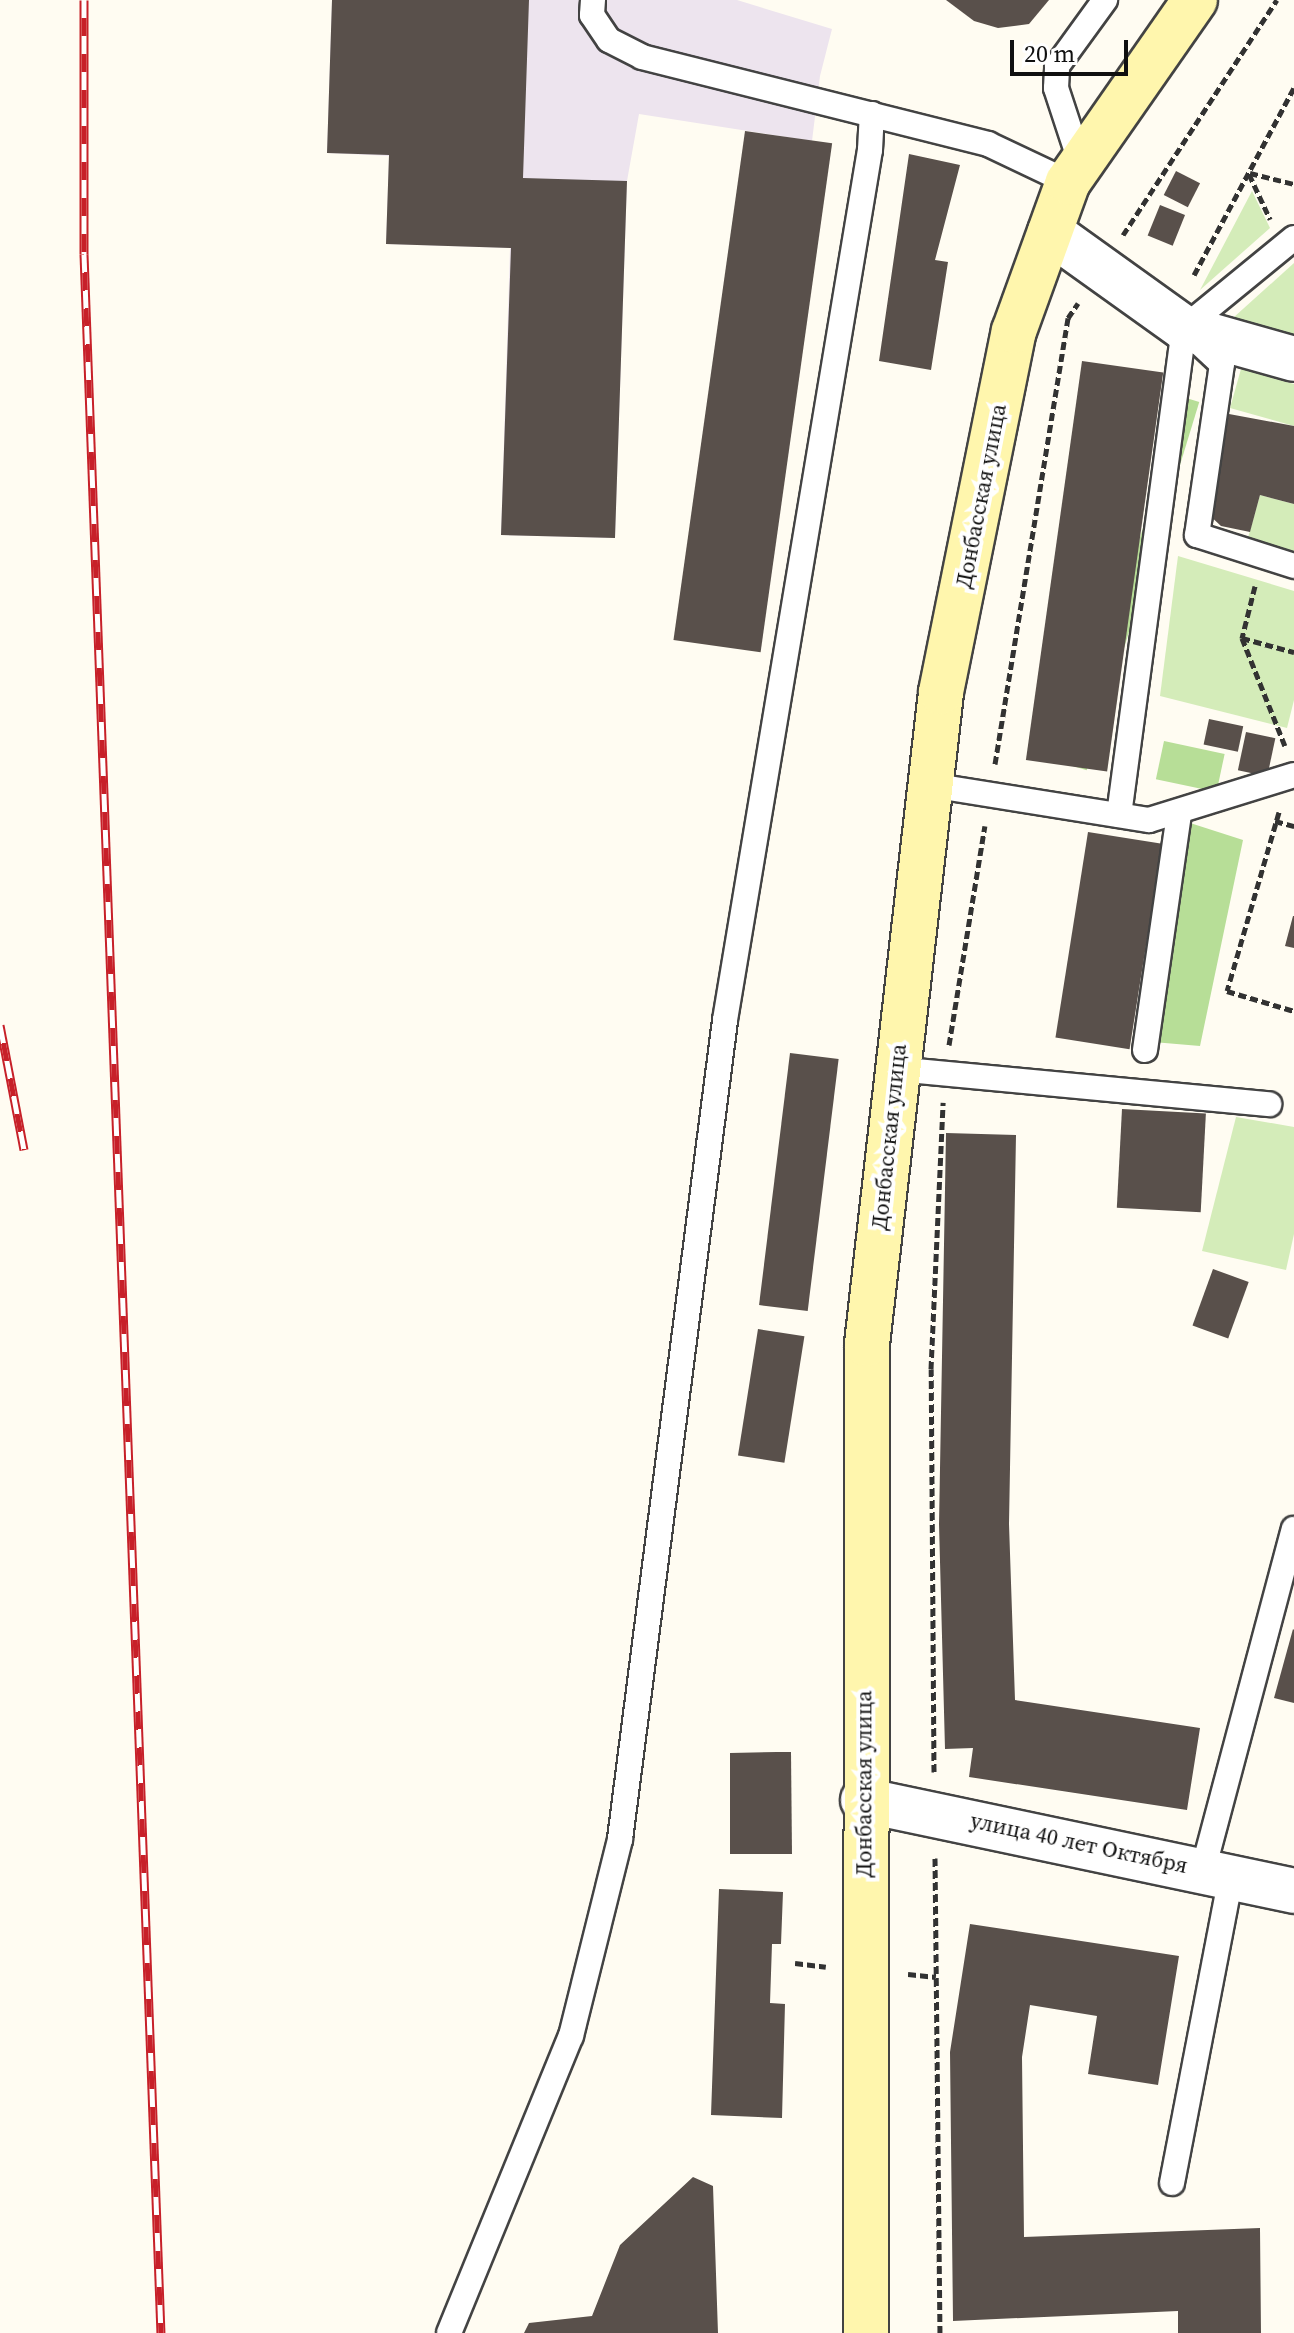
<!DOCTYPE html>
<html>
<head>
<meta charset="utf-8">
<style>
	body { margin:0 }
	#map { position:relative; width:1294px; height:2333px; overflow:hidden; background:#fffcf2; font-family:"Source Serif 4",serif }
	div>[style] { position:absolute }
	.industrial>* { inset:0; background:#ede4ee }
	.green>* { inset:0; background:#d4ecb9 }
	.forest>* { inset:0; background:#b7de97; transform-origin:0 0 }
	.building>* { inset:0; background:#59504b; transform-origin:0 0 }
	.path>* { height:5px; margin-top:-2.5px; transform-origin:0; background:repeating-linear-gradient(90deg,#323232 0 8px,transparent 0 12px) }
	.roads { filter:drop-shadow(2px 0 #434343) drop-shadow(-2px 0 #434343) drop-shadow(0 2px #434343) drop-shadow(0 -2px #434343) }
	.lane>* { height:24px; margin:-12px; padding:0 12px; transform-origin:12px; border-radius:12px; background:#fff }
	.street>* { height:44px; margin:-22px; padding:0 22px; transform-origin:22px; border-radius:22px; background:#fff }
	.secondary>* { height:44px; margin:-22px; padding:0 22px; transform-origin:22px; border-radius:22px; background:#fff6ad }
	.rail>* { height:9px; margin-top:-4.5px; transform-origin:0; background:repeating-linear-gradient(90deg,#fff 0 18px,#c72029 0 36px); box-sizing:border-box; border-block:2px solid #c72029 }
	span { translate:-50% -50%; white-space:nowrap; text-align:center; line-height:1.15; -webkit-text-stroke:8px #fff; paint-order:stroke }
	.street-label { font-size:22px; color:#101010 }
	.scale { position:absolute; left:1010px; top:40px; width:118px; height:36px; box-sizing:border-box; border:4px solid #101010; border-top:0; padding-left:10px; font-size:24px; line-height:28px; white-space:nowrap; color:#101010; -webkit-text-stroke:6px #fff; paint-order:stroke }
</style>
</head>
<body>
<div id="map">
	<div class="industrial">
		<div style="clip-path:polygon(332px 0,737px 0,832px 29px,820px 76px,812px 141px,639px 114px,627px 181px,615px 538px,501px 535px,510px 248px,386px 244px,389px 156px,327px 153px)"></div>
	</div>
	<div class="green">
		<div style="clip-path:polygon(1252px 191px,1270px 228px,1200px 290px)"></div>
		<div style="clip-path:polygon(1294px 263px,1294px 346px,1223px 327px)"></div>
		<div style="clip-path:polygon(1241px 369px,1294px 384px,1294px 426px,1230px 408px)"></div>
		<div style="clip-path:polygon(1260px 495px,1294px 504px,1294px 566px,1244px 552px)"></div>
		<div style="clip-path:polygon(1178px 556px,1294px 591px,1294px 700px,1287px 728px,1160px 696px)"></div>
		<div style="clip-path:polygon(1236px 1117px,1294px 1127px,1294px 1234px,1286px 1270px,1202px 1251px)"></div>
	</div>
	<div class="forest">
		<div style="left:1183px;top:397px;width:17px;height:385px;rotate:17deg"></div>
		<div style="left:1164px;top:741px;width:62px;height:39px;rotate:12deg"></div>
		<div style="clip-path:polygon(1187px 822px,1243px 840px,1200px 1046px,1153px 1042px)"></div>
	</div>
	<div class="building">
		<div style="clip-path:polygon(332px 0,529px 0,523px 178px,627px 181px,615px 538px,501px 535px,511px 248px,386px 244px,389px 155px,327px 153px)"></div>
		<div style="clip-path:polygon(946px 0,1049px 0,1029px 24px,998px 28px,974px 21px)"></div>
		<div style="left:745px;top:131px;width:88px;height:514px;rotate:8deg"></div>
		<div style="clip-path:polygon(909px 154px,960px 165px,935px 260px,948px 262px,931px 370px,879px 361px)"></div>
		<div style="left:1176px;top:171px;width:27px;height:27px;rotate:27deg"></div>
		<div style="left:1160px;top:205px;width:27px;height:33px;rotate:22deg"></div>
		<div style="left:1082px;top:361px;width:82px;height:403px;rotate:8deg"></div>
		<div style="clip-path:polygon(1229px 414px,1294px 426px,1294px 504px,1260px 495px,1250px 532px,1221px 526px,1206px 512px)"></div>
		<div style="left:1209px;top:719px;width:35px;height:26px;rotate:12deg"></div>
		<div style="left:1246px;top:732px;width:30px;height:39px;rotate:12deg"></div>
		<div style="left:1088px;top:832px;width:75px;height:208px;rotate:9deg"></div>
		<div style="clip-path:polygon(1293px 916px,1294px 916px,1294px 948px,1285px 946px)"></div>
		<div style="left:790px;top:1053px;width:49px;height:254px;rotate:7deg"></div>
		<div style="left:1122px;top:1109px;width:84px;height:99px;rotate:3deg"></div>
		<div style="clip-path:polygon(946px 1133px,1016px 1135px,1009px 1524px,1015px 1700px,1200px 1728px,1187px 1810px,969px 1777px,973px 1748px,945px 1749px,939px 1524px)"></div>
		<div style="left:1213px;top:1269px;width:38px;height:60px;rotate:20deg"></div>
		<div style="left:758px;top:1329px;width:47px;height:128px;rotate:9deg"></div>
		<div style="clip-path:polygon(1293px 1629px,1294px 1630px,1294px 1703px,1274px 1698px)"></div>
		<div style="clip-path:polygon(777px 1752px,791px 1752px,792px 1854px,730px 1854px,730px 1753px)"></div>
		<div style="clip-path:polygon(719px 1889px,783px 1892px,781px 1944px,772px 1944px,770px 2003px,785px 2004px,782px 2118px,711px 2115px)"></div>
		<div style="clip-path:polygon(970px 1924px,1179px 1956px,1158px 2085px,1088px 2074px,1097px 2016px,1030px 2005px,1022px 2057px,1024px 2237px,1260px 2228px,1261px 2333px,1178px 2333px,1178px 2311px,953px 2321px,950px 2052px)"></div>
		<div style="clip-path:polygon(693px 2177px,713px 2186px,718px 2333px,524px 2333px,529px 2323px,592px 2316px,620px 2245px)"></div>
	</div>
	<div class="path">
		<div style="left:1250px;top:173px;width:45px;rotate:14deg"></div>
		<div style="left:1249px;top:174px;width:50px;rotate:65deg"></div>
		<div style="left:1123px;top:235px;width:281px;rotate:-56.8deg"></div>
		<div style="left:1194px;top:275px;width:212px;rotate:-61.9deg"></div>
		<div style="left:1255px;top:586px;width:54px;rotate:104deg"></div>
		<div style="left:1242px;top:638px;width:54px;rotate:15.1deg"></div>
		<div style="left:1242px;top:638px;width:116px;rotate:68.3deg"></div>
		<div style="left:995px;top:764px;width:452px;rotate:-80.7deg"></div>
		<div style="left:1068px;top:318px;width:18px;rotate:-56deg"></div>
		<div style="left:1279px;top:812px;width:186px;rotate:106.2deg"></div>
		<div style="left:1227px;top:991px;width:70px;rotate:16.6deg"></div>
		<div style="left:1275px;top:821px;width:20px;rotate:15deg"></div>
		<div style="left:949px;top:1045px;width:222px;rotate:-80.7deg"></div>
		<div style="left:934px;top:1772px;width:403px;rotate:-90.4deg"></div>
		<div style="left:931px;top:1369px;width:267px;rotate:-87.4deg"></div>
		<div style="left:935px;top:1858px;width:475px;rotate:89.4deg"></div>
		<div style="left:795px;top:1963px;width:31px;rotate:7deg"></div>
		<div style="left:908px;top:1974px;width:28px;rotate:6deg"></div>
	</div>
	<div class="roads">
		<div class="lane">
			<div style="left:593px;top:0;width:15px;rotate:94deg"></div>
			<div style="left:592px;top:15px;width:30px;rotate:56deg"></div>
			<div style="left:609px;top:40px;width:37px;rotate:27deg"></div>
			<div style="left:642px;top:57px;width:357px;rotate:14.1deg"></div>
			<div style="left:988px;top:144px;width:89px;rotate:25.4deg"></div>
			<div style="left:1081px;top:164px;width:80px;rotate:-108.2deg"></div>
			<div style="left:1056px;top:88px;width:22px;rotate:-87deg"></div>
			<div style="left:1057px;top:66px;width:82px;rotate:-54deg"></div>
			<div style="left:1194px;top:338px;width:38px;rotate:43deg"></div>
			<div style="left:1222px;top:364px;width:173px;rotate:98.3deg"></div>
			<div style="left:1197px;top:535px;width:102px;rotate:17.7deg"></div>
			<div style="left:930px;top:785px;width:222px;rotate:9.1deg"></div>
			<div style="left:1149px;top:820px;width:152px;rotate:-17.2deg"></div>
			<div style="left:1119px;top:815px;width:491px;rotate:-82.4deg"></div>
			<div style="left:1184px;top:328px;width:142px;rotate:-39.3deg"></div>
			<div style="left:1145px;top:1050px;width:239px;rotate:-81.8deg"></div>
			<div style="left:896px;top:1069px;width:375px;rotate:5.4deg"></div>
			<div style="left:1203px;top:1870px;width:353px;rotate:-75.1deg"></div>
			<div style="left:1172px;top:2183px;width:313px;rotate:-79.1deg"></div>
			<div style="left:449px;top:2333px;width:321px;rotate:-67.7deg"></div>
			<div style="left:571px;top:2036px;width:203px;rotate:-76deg"></div>
			<div style="left:620px;top:1839px;width:826px;rotate:-82.69deg"></div>
			<div style="left:725px;top:1020px;width:882px;rotate:-80.54deg"></div>
			<div style="left:870px;top:150px;width:36px;rotate:-87deg"></div>
		</div>
		<div class="street">
			<div style="left:1050px;top:232px;width:165px;rotate:35.6deg"></div>
			<div style="left:1184px;top:328px;width:114px;rotate:15.7deg"></div>
			<div style="left:863px;top:1800px;width:441px;rotate:11.9deg"></div>
		</div>
		<div class="secondary">
			<div style="left:866px;top:2333px;width:989px;rotate:-89.94deg"></div>
			<div style="left:867px;top:1344px;width:656px;rotate:-83.52deg"></div>
			<div style="left:941px;top:692px;width:368px;rotate:-78.6deg"></div>
			<div style="left:1014px;top:331px;width:158px;rotate:-70.1deg"></div>
			<div style="left:1068px;top:182px;width:222px;rotate:-55.1deg"></div>
		</div>
	</div>
	<div class="rail">
		<div style="left:84px;top:0;width:254px;rotate:90deg"></div>
		<div style="left:84px;top:254px;width:2080px;rotate:87.88deg"></div>
		<div style="left:0;top:1025px;width:127px;rotate:79.1deg"></div>
	</div>
	<div class="street-label">
		<span style="left:981px;top:496px;rotate:-79deg">Донбасская улица</span>
		<span style="left:889px;top:1137px;rotate:-84deg">Донбасская улица</span>
		<span style="left:864px;top:1784px;rotate:-90deg">Донбасская улица</span>
		<span style="left:1079px;top:1843px;rotate:12deg">улица 40 лет Октября</span>
	</div>
	<div class="scale">20 m</div>
</div>
</body>
</html>
